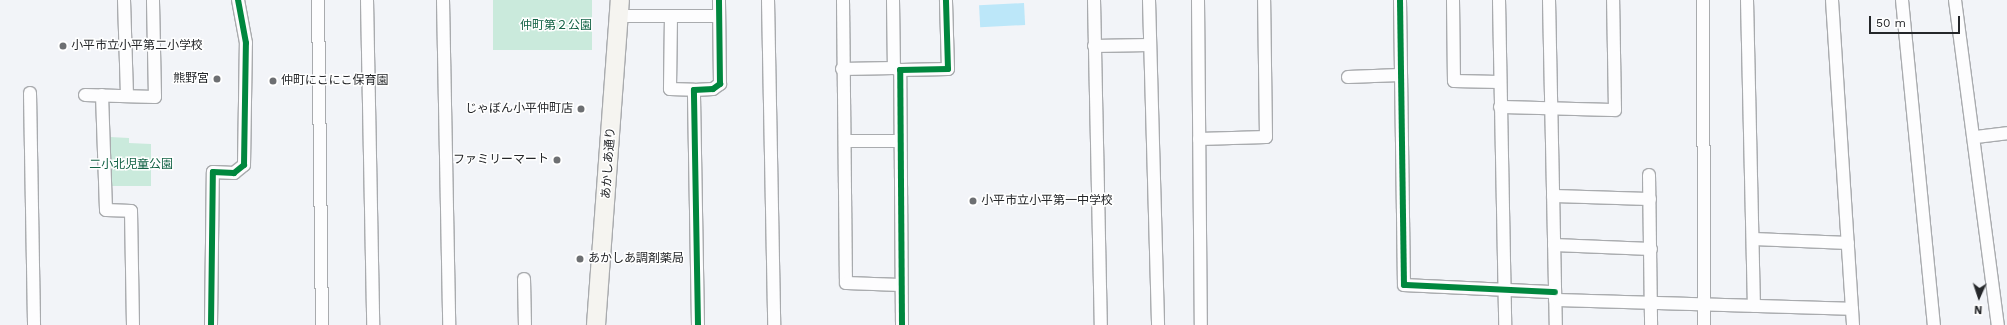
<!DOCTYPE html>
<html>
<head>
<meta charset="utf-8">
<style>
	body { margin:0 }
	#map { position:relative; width:2007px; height:325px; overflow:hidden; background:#f2f4f8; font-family:"Work Sans","Noto Sans JP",sans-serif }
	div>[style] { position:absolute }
	.green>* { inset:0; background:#caeadc; transform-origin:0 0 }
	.water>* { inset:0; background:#bce7f9; transform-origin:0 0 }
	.roads { filter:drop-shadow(1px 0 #a9abae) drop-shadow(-1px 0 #a9abae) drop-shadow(0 1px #a9abae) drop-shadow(0 -1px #a9abae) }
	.street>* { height:12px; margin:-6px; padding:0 6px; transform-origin:6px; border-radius:6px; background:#fdfdfe }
	.secondary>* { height:18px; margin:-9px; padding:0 9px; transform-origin:9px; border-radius:9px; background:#f5f4f0 }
	.cycleway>* { height:6px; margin:-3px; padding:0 3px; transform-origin:3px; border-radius:3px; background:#00873e }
	.dots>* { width:11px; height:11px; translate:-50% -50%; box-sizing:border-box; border:2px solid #fff; border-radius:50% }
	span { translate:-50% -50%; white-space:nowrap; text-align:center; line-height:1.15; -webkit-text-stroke:3px #fff; paint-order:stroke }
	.park-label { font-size:12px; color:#126245 }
	.poi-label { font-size:12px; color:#25272a }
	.left { translate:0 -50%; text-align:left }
	.right { translate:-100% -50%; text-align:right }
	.street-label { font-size:12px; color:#25272a }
	.north { position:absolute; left:1959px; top:277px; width:40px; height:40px; -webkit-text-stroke:3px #fff; paint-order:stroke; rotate:183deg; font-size:11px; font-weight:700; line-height:16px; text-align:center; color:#25272a }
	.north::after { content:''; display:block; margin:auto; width:14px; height:18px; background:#25272a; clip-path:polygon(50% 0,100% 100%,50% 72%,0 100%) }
	.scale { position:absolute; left:1869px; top:16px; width:91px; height:18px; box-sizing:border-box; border:2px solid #25272a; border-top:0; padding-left:5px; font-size:12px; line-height:14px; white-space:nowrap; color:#25272a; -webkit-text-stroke:3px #fff; paint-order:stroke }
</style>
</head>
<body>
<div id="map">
	<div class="green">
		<div style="left:493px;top:0;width:99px;height:50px"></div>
		<div style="clip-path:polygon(110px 137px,129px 138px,129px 143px,151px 144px,151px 186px,111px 186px)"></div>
	</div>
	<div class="water">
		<div style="left:1024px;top:3px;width:22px;height:45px;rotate:87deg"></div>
	</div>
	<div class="roads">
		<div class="street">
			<div style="left:124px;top:0;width:96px;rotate:88.2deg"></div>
			<div style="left:318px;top:0;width:325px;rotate:89.3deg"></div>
			<div style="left:367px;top:0;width:325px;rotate:88.9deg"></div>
			<div style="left:443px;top:0;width:325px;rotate:88.9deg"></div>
			<div style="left:768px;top:0;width:325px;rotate:88.9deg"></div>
			<div style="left:843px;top:0;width:283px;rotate:89.4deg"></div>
			<div style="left:846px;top:283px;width:55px;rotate:2.1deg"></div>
			<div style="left:893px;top:0;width:68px;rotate:89.2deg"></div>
			<div style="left:894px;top:68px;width:6px;rotate:18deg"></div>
			<div style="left:1094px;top:0;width:325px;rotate:88.8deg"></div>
			<div style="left:1149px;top:0;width:325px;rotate:88.4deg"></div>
			<div style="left:1198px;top:0;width:325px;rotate:89.5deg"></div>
			<div style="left:1400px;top:0;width:285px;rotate:89.2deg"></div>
			<div style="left:1404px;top:285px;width:151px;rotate:2.7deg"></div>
			<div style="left:1453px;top:0;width:81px;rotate:89.3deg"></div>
			<div style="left:1454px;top:81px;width:45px;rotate:1.3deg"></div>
			<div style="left:1499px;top:0;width:325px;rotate:88.9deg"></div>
			<div style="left:1549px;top:0;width:325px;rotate:88.8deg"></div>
			<div style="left:1703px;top:0;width:325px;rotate:89.8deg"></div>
			<div style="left:1747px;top:0;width:306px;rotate:88.7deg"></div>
			<div style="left:1832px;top:0;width:326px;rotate:86.3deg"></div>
			<div style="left:1902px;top:0;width:327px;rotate:84.4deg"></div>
			<div style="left:1955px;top:0;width:328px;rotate:82.5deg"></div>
			<div style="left:619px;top:16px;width:100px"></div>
			<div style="left:671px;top:16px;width:73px;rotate:90.8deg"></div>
			<div style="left:670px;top:89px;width:24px;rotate:2deg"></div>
			<div style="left:1094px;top:46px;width:55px;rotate:-1deg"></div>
			<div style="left:842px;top:69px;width:52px;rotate:-1.1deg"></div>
			<div style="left:1348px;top:77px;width:52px;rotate:-2.2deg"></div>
			<div style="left:30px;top:93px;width:232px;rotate:89deg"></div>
			<div style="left:85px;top:95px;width:70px;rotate:1.6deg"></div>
			<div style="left:155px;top:97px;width:97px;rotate:-91.2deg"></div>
			<div style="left:102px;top:95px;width:115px;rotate:88deg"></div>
			<div style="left:106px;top:210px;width:25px;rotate:2deg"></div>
			<div style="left:131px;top:211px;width:114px;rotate:89deg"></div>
			<div style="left:1500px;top:107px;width:115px;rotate:1.5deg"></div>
			<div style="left:1615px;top:110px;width:110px;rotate:-91deg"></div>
			<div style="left:1976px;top:137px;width:31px;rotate:-7deg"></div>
			<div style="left:1199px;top:139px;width:67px;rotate:-1.7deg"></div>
			<div style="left:1266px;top:137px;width:137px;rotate:-90.8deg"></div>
			<div style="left:845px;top:141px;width:55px"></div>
			<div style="left:1649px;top:175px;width:150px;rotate:89.2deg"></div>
			<div style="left:1553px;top:196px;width:97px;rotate:1.8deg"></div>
			<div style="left:1754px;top:239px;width:94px;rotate:2.4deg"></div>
			<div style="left:1554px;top:245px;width:97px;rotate:2.4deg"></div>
			<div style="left:524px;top:279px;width:46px;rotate:88.8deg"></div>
			<div style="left:1555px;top:300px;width:297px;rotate:1.7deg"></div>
			<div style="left:211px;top:325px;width:153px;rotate:-89.3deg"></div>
			<div style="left:213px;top:172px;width:21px;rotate:3deg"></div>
			<div style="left:234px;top:173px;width:13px;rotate:-39deg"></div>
			<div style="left:244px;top:165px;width:122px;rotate:-89.1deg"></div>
			<div style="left:246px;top:43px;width:44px;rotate:-100.5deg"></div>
			<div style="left:698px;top:325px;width:235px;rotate:-91deg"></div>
			<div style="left:694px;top:90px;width:19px;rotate:-3deg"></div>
			<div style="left:713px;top:89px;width:9px;rotate:-36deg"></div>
			<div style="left:720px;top:84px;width:84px;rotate:-90.7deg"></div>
			<div style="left:902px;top:325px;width:255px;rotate:-90.4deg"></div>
			<div style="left:900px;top:70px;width:48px;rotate:-1.2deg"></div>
			<div style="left:948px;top:69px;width:69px;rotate:-91.7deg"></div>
		</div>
		<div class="secondary">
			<div style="left:596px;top:325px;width:326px;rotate:-85.8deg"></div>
		</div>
	</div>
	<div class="cycleway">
		<div style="left:1400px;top:0;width:285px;rotate:89.2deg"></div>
		<div style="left:1404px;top:285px;width:151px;rotate:2.7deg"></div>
		<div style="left:211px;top:325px;width:153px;rotate:-89.3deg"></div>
		<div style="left:213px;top:172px;width:21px;rotate:3deg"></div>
		<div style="left:234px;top:173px;width:13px;rotate:-39deg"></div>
		<div style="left:244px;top:165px;width:122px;rotate:-89.1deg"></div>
		<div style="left:246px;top:43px;width:44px;rotate:-100.5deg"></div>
		<div style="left:698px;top:325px;width:235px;rotate:-91deg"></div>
		<div style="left:694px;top:90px;width:19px;rotate:-3deg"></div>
		<div style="left:713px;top:89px;width:9px;rotate:-36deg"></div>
		<div style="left:720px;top:84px;width:84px;rotate:-90.7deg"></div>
		<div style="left:902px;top:325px;width:255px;rotate:-90.4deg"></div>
		<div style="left:900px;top:70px;width:48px;rotate:-1.2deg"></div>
		<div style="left:948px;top:69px;width:69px;rotate:-91.7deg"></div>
	</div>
	<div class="dots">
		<div style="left:63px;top:46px;background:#6d6f72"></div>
		<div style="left:217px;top:79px;background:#6d6f72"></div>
		<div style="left:273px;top:81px;background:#6d6f72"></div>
		<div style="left:581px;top:109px;background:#6d6f72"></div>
		<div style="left:557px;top:160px;background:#6d6f72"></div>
		<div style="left:973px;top:201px;background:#6d6f72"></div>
		<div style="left:580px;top:259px;background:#6d6f72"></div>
	</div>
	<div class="park-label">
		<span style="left:556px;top:26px">仲町第２公園</span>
		<span style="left:131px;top:165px">二小北児童公園</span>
	</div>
	<div class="poi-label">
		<span class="left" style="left:71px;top:46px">小平市立小平第二小学校</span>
		<span class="right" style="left:209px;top:79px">熊野宮</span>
		<span class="left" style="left:281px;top:81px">仲町にこにこ保育園</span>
		<span class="right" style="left:573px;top:109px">じゃぼん小平仲町店</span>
		<span class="right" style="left:549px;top:160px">ファミリーマート</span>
		<span class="left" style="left:981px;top:201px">小平市立小平第一中学校</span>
		<span class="left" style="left:588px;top:259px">あかしあ調剤薬局</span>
	</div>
	<div class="street-label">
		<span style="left:609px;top:163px;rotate:-86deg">あかしあ通り</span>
	</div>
	<div class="north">N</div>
	<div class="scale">50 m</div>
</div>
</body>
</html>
